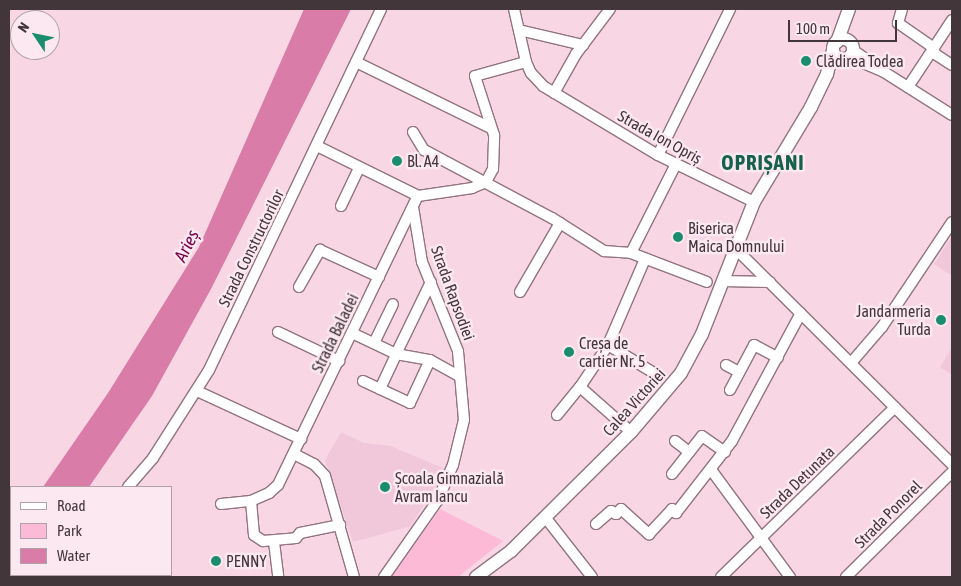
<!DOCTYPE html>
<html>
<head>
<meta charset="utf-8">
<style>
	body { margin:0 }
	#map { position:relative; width:961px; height:586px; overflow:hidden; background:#f8d6e4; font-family:"Asap Condensed",sans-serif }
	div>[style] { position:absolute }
	.built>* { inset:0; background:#f0c8d9 }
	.green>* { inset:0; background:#fcbad7 }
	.water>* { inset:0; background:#d97da8 }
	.roads { filter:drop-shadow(1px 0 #927481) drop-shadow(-1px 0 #927481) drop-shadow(0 1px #927481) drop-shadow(0 -1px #927481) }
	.minor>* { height:10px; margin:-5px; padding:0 5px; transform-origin:5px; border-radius:5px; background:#fff }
	.major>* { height:12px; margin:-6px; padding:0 6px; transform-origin:6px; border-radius:6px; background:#fff }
	.major>.ring { margin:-6px; padding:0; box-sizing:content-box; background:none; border:12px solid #fff; border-radius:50% }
	.dots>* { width:14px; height:14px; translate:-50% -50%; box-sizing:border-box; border:2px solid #fce8f0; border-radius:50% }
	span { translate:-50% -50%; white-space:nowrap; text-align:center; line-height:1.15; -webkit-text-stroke:5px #fce8f0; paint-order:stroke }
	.poi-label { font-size:16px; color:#43363b }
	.left { translate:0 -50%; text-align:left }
	.right { translate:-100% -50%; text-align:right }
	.street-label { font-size:16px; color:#43363b }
	.water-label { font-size:18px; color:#750048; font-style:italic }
	.district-label { font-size:21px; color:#16614c; font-weight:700; letter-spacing:1px }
	.frame { position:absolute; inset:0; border:10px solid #43363b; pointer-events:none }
	.legend { position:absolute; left:10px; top:486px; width:162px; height:90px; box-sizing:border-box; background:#fce8f0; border:1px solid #b2a1a8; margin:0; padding:6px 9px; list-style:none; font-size:15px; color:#43363b }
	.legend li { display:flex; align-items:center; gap:10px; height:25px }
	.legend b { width:25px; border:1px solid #b2a1a8 }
	.north { position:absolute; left:10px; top:10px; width:50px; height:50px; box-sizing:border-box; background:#fce8f0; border:1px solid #b2a1a8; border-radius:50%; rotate:304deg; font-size:14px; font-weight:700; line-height:20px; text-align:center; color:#43363b }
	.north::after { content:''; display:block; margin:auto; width:18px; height:22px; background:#1a8d6e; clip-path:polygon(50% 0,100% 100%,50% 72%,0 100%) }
	.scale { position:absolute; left:788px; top:20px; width:109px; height:22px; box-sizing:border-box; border:2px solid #43363b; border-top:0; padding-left:6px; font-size:15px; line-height:18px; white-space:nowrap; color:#43363b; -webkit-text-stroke:4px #fce8f0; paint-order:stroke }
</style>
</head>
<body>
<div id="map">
	<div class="built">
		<div style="clip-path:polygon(952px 236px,952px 276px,934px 264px)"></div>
		<div style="clip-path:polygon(952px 347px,952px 375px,940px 367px)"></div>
		<div style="clip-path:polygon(341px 432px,364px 443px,391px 446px,445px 469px,411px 526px,353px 542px,325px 460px)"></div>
	</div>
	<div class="green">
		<div style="clip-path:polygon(440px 509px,503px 541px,458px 577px,391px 577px)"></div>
	</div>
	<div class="water">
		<div style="clip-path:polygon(304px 9px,351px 9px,211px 289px,152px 396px,89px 487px,43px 487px,108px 393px,199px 247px)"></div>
		<div style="clip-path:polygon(11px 526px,11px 575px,21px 575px,19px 577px,9px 577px)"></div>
	</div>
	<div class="roads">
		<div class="minor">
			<div style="left:514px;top:9px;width:54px;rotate:77.2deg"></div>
			<div style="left:526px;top:62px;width:12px;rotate:66deg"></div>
			<div style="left:531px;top:73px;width:18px;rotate:47deg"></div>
			<div style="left:543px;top:86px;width:134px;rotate:31deg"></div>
			<div style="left:658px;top:155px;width:107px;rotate:26.1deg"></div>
			<div style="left:902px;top:9px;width:15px;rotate:106deg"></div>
			<div style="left:898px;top:23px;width:44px;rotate:34.8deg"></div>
			<div style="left:519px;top:30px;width:66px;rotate:13.2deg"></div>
			<div style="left:853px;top:50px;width:32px;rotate:35deg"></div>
			<div style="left:932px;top:52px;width:24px;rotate:33deg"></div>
			<div style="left:849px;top:57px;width:38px;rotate:23deg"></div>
			<div style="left:884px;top:72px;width:80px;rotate:32.3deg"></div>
			<div style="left:356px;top:62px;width:150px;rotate:26.1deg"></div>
			<div style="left:908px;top:87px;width:80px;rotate:-56.7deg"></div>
			<div style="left:554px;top:93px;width:45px;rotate:-60.6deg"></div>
			<div style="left:576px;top:54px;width:56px;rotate:-52.9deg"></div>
			<div style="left:413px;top:132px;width:21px;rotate:59deg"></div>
			<div style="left:424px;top:150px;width:145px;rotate:28deg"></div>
			<div style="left:552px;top:218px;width:62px;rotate:32.4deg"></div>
			<div style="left:604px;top:251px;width:27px;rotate:4deg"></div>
			<div style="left:631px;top:253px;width:81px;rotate:20.9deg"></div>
			<div style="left:317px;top:146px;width:113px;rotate:26.3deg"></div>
			<div style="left:658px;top:155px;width:163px;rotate:-63.7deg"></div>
			<div style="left:418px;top:196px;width:55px;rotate:-8.4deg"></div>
			<div style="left:472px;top:188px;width:15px;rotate:-23deg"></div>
			<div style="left:486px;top:182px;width:15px;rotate:-62deg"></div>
			<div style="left:493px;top:169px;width:34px;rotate:-88deg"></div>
			<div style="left:494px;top:135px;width:62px;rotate:-107.9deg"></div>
			<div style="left:475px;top:76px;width:53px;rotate:-15.4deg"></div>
			<div style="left:341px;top:206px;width:42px;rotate:-64.7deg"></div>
			<div style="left:734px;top:247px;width:308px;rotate:44.9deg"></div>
			<div style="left:631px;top:253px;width:100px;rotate:-63.2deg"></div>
			<div style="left:722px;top:281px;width:48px;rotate:1.2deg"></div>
			<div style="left:299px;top:287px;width:43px;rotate:-60.4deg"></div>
			<div style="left:320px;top:250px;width:65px;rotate:24.6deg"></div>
			<div style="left:520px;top:292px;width:80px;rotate:-59.9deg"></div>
			<div style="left:278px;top:332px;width:68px;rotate:25.4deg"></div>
			<div style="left:352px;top:333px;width:49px;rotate:25.5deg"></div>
			<div style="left:396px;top:354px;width:80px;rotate:-64.1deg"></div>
			<div style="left:374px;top:343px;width:43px;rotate:-64deg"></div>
			<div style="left:608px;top:345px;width:60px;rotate:31.3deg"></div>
			<div style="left:851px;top:363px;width:48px;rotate:-49.3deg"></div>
			<div style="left:882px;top:327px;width:126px;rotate:-56.3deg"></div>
			<div style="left:726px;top:365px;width:15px;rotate:28deg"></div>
			<div style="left:363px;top:381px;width:52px;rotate:25.1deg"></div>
			<div style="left:410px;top:403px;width:47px;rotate:-65.1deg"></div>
			<div style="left:580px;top:387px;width:68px;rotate:41.4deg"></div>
			<div style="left:380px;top:389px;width:38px;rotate:-65deg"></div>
			<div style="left:396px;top:354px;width:35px;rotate:10deg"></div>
			<div style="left:430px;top:360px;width:33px;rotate:29deg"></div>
			<div style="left:730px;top:390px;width:51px;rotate:-61.9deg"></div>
			<div style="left:754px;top:345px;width:27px;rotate:28deg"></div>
			<div style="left:197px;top:391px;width:115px;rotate:24.8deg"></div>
			<div style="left:557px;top:415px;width:36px;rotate:-51deg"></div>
			<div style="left:580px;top:387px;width:50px;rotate:-56.3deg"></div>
			<div style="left:608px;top:345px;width:94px;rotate:-66.7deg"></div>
			<div style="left:675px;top:441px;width:18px;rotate:38deg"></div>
			<div style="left:294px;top:454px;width:22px;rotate:27deg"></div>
			<div style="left:314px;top:464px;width:16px;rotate:47deg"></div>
			<div style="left:325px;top:476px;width:105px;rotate:74deg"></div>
			<div style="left:712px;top:471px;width:132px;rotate:53.7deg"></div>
			<div style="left:672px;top:474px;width:48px;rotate:-51.7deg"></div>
			<div style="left:702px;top:436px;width:28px;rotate:35deg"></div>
			<div style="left:128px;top:487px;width:38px;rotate:-49deg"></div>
			<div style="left:153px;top:458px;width:104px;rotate:-57.5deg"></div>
			<div style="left:209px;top:370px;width:400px;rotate:-64.5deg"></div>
			<div style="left:251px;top:501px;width:34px;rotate:85deg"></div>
			<div style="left:254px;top:535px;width:11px;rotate:34deg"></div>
			<div style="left:263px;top:541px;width:33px;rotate:-5deg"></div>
			<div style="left:296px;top:538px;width:6px;rotate:-51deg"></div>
			<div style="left:300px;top:533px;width:41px;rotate:-11.3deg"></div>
			<div style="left:221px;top:504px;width:30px;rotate:-6deg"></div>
			<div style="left:251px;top:501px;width:20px;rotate:-24deg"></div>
			<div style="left:269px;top:493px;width:12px;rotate:-42deg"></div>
			<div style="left:278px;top:485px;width:321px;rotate:-64.2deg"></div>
			<div style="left:545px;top:517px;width:76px;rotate:51.9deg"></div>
			<div style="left:596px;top:524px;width:20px;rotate:-41deg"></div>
			<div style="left:611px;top:511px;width:6px;rotate:31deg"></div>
			<div style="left:616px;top:514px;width:7px;rotate:-45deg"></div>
			<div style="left:621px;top:509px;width:38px;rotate:42deg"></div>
			<div style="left:649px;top:534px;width:34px;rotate:-47deg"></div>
			<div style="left:672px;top:509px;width:6px;rotate:45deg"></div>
			<div style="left:676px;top:513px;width:91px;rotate:-52.1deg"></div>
			<div style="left:732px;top:441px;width:145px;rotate:-61.7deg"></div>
			<div style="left:274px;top:542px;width:35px;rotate:83deg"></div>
			<div style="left:52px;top:577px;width:3px;rotate:-45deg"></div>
			<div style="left:384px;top:577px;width:94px;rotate:-55deg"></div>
			<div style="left:438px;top:500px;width:38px;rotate:-67deg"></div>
			<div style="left:453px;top:465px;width:46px;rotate:-76.3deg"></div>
			<div style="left:464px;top:420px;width:69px;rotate:-95deg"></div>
			<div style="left:458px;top:351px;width:96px;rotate:-112deg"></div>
			<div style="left:422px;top:262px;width:56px;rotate:-99.3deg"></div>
			<div style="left:721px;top:577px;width:243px;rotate:-44.3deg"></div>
			<div style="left:846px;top:577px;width:149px;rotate:-44.7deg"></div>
		</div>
		<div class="major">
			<div class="ring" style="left:833px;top:39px;width:8px;height:8px"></div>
			<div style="left:837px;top:42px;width:35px;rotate:-70deg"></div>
			<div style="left:476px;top:577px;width:44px;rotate:-36.6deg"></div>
			<div style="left:511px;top:551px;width:169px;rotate:-44.8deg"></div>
			<div style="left:631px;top:432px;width:77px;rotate:-49.7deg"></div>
			<div style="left:681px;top:373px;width:44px;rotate:-61.7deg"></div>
			<div style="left:702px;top:334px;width:142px;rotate:-68.5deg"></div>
			<div style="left:754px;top:202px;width:111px;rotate:-59deg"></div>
			<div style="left:811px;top:107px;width:37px;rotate:-64deg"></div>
			<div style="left:827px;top:74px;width:25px;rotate:-76deg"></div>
		</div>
	</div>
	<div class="dots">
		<div style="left:806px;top:61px;background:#1a8d6e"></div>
		<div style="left:397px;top:161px;background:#1a8d6e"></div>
		<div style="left:678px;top:237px;background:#1a8d6e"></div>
		<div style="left:941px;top:320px;background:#1a8d6e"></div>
		<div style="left:569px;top:352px;background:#1a8d6e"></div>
		<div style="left:385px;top:487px;background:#1a8d6e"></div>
		<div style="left:216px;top:561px;background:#1a8d6e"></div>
	</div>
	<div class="poi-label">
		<span class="left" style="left:816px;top:61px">Clădirea Todea</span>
		<span class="left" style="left:407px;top:161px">Bl. A4</span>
		<span class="left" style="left:688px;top:237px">Biserica<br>Maica Domnului</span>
		<span class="right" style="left:931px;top:320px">Jandarmeria<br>Turda</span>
		<span class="left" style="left:579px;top:352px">Creșa de<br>cartier Nr. 5</span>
		<span class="left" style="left:395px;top:487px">Școala Gimnazială<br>Avram Iancu</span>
		<span class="left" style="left:226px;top:561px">PENNY</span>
	</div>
	<div class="street-label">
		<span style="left:660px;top:137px;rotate:29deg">Strada Ion Opriș</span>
		<span style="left:251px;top:248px;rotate:-64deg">Strada Constructorilor</span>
		<span style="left:453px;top:293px;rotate:70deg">Strada Rapsodiei</span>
		<span style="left:335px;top:333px;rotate:-64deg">Strada Baladei</span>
		<span style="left:634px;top:402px;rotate:-48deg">Calea Victoriei</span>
		<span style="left:797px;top:482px;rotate:-44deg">Strada Detunata</span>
		<span style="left:888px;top:514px;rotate:-45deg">Strada Ponorel</span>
	</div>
	<div class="water-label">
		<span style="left:187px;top:246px;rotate:-63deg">Arieș</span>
	</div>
	<div class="district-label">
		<span style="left:763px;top:162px">OPRIȘANI</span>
	</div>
	<div class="frame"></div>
	<ul class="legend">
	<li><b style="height:6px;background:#fff"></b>Road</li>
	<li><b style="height:14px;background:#fcbad7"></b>Park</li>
	<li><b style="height:14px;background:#d97da8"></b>Water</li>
	</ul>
	<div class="north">N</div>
	<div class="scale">100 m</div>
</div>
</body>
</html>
